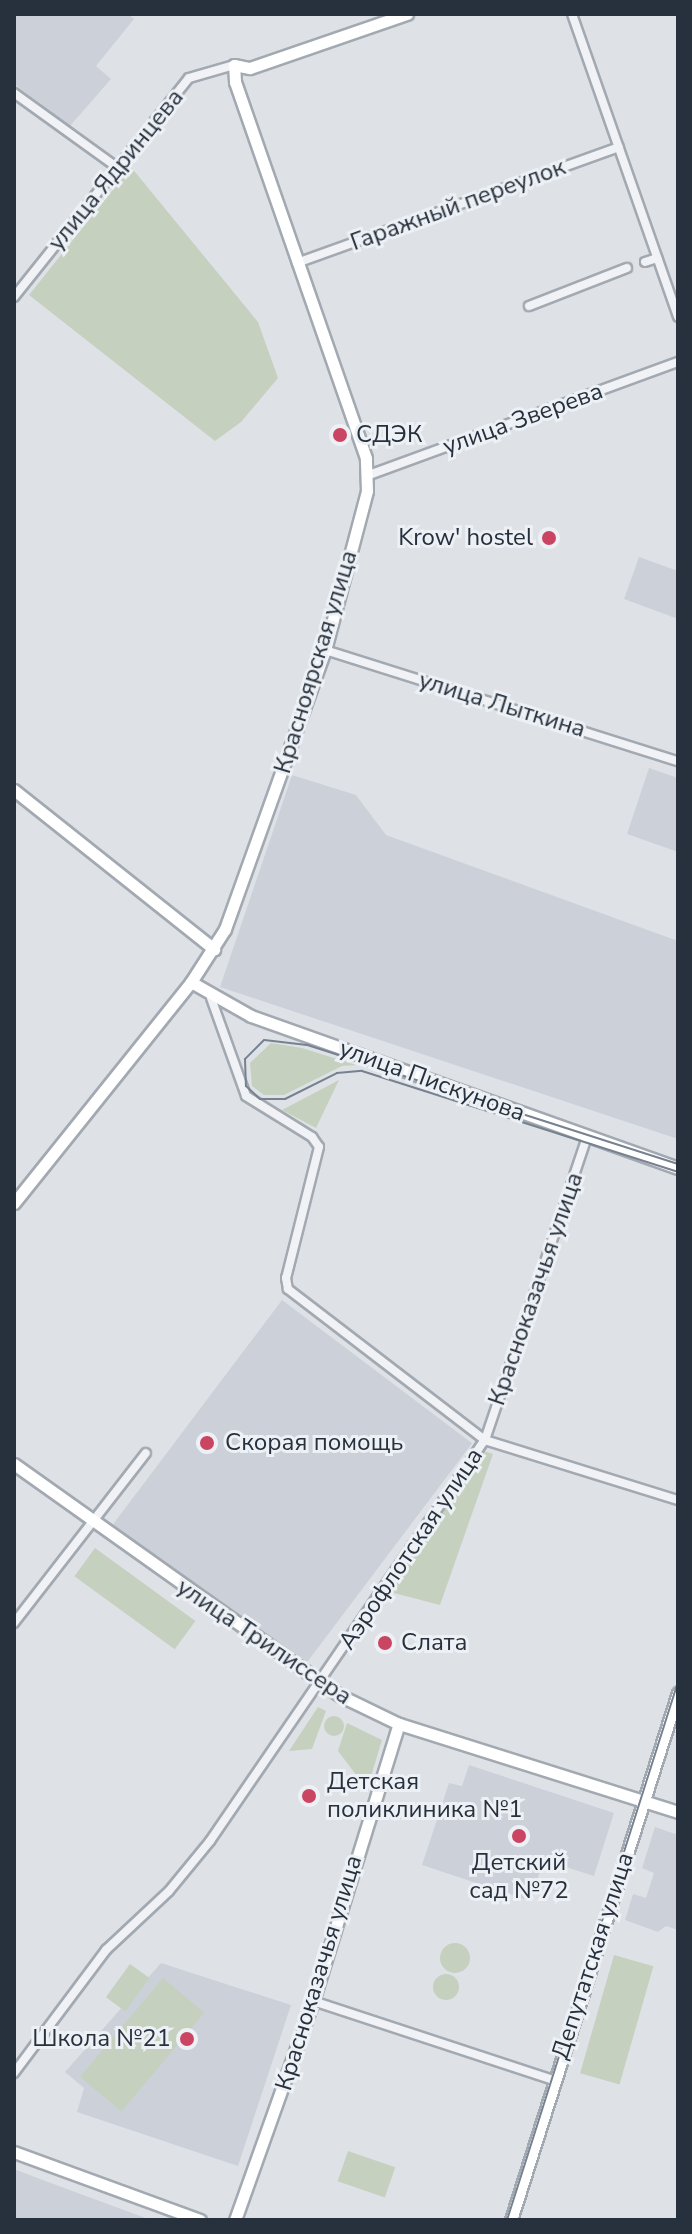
<!DOCTYPE html>
<html>
<head>
<meta charset="utf-8">
<style>
	body { margin:0 }
	#map { position:relative; width:692px; height:2234px; overflow:hidden; background:#dee2e7; font-family:"Nunito Sans",sans-serif }
	div>[style] { position:absolute }
	.built>* { inset:0; background:#ccd1d9; transform-origin:0 0 }
	.green>* { inset:0; background:#c5d0bf; transform-origin:0 0 }
	.round { border-radius:50% }
	.roads { filter:drop-shadow(2px 0 #a3a9b1) drop-shadow(-2px 0 #a3a9b1) drop-shadow(0 2px #a3a9b1) drop-shadow(0 -2px #a3a9b1) }
	.street>* { height:8px; margin:-4px; padding:0 4px; transform-origin:4px; border-radius:4px; background:#f0f2f5 }
	.secondary>* { height:11px; margin:-5.5px; padding:0 5.5px; transform-origin:5.5px; border-radius:5.5px; background:#fff }
	.tram>* { height:2px; margin:-1px; padding:0 1px; transform-origin:1px; border-radius:1px; background:#778290 }
	.dots>* { width:22px; height:22px; translate:-50% -50%; box-sizing:border-box; border:4px solid #edf1f5; border-radius:50% }
	span { translate:-50% -50%; white-space:nowrap; text-align:center; line-height:1.15; -webkit-text-stroke:6px #edf1f5; paint-order:stroke }
	.street-label { font-size:24px; color:#27313d }
	.poi-label { font-size:24px; color:#27313d }
	.left { translate:0 -50%; text-align:left }
	.right { translate:-100% -50%; text-align:right }
	.frame { position:absolute; inset:0; border:16px solid #27313d; pointer-events:none }
</style>
</head>
<body>
<div id="map">
	<div class="built">
		<div style="clip-path:polygon(14px 14px,128px 14px,134px 19px,96px 66px,111px 79px,70px 126px,14px 84px)"></div>
		<div style="clip-path:polygon(639px 557px,678px 571px,678px 619px,624px 599px)"></div>
		<div style="clip-path:polygon(649px 768px,678px 778px,678px 852px,627px 834px)"></div>
		<div style="clip-path:polygon(292px 775px,356px 795px,386px 835px,678px 941px,678px 1139px,220px 987px)"></div>
		<div style="left:282px;top:1300px;width:238px;height:282px;rotate:37deg"></div>
		<div style="clip-path:polygon(469px 1765px,614px 1813px,594px 1876px,544px 1860px,530px 1901px,422px 1865px,449px 1783px,462px 1786px)"></div>
		<div style="clip-path:polygon(655px 1827px,678px 1835px,678px 1930px,666px 1926px,658px 1932px,625px 1920px,633px 1894px,646px 1898px,654px 1873px,642px 1868px)"></div>
		<div style="clip-path:polygon(161px 1963px,291px 2005px,238px 2166px,77px 2112px,84px 2088px,65px 2072px)"></div>
		<div style="clip-path:polygon(14px 2169px,40px 2179px,151px 2220px,14px 2220px)"></div>
	</div>
	<div class="green">
		<div style="clip-path:polygon(131px 167px,258px 322px,278px 378px,241px 422px,215px 441px,29px 295px)"></div>
		<div style="clip-path:polygon(271px 1043px,302px 1048px,356px 1065px,342px 1066px,284px 1095px,264px 1095px,252px 1086px,250px 1063px)"></div>
		<div style="clip-path:polygon(339px 1080px,316px 1128px,282px 1110px)"></div>
		<div style="clip-path:polygon(484px 1451px,493px 1454px,440px 1605px,390px 1592px)"></div>
		<div style="left:95px;top:1548px;width:124px;height:35px;rotate:36deg"></div>
		<div style="clip-path:polygon(318px 1707px,326px 1711px,312px 1749px,289px 1751px)"></div>
		<div class="round" style="left:324px;top:1716px;width:20px;height:20px"></div>
		<div style="clip-path:polygon(347px 1723px,382px 1740px,370px 1780px,357px 1776px,338px 1751px)"></div>
		<div class="round" style="left:440px;top:1943px;width:30px;height:30px"></div>
		<div style="left:614px;top:1955px;width:41px;height:123px;rotate:16deg"></div>
		<div style="left:130px;top:1964px;width:24px;height:41px;rotate:36deg"></div>
		<div class="round" style="left:433px;top:1974px;width:26px;height:26px"></div>
		<div style="left:163px;top:1978px;width:54px;height:129px;rotate:40deg"></div>
		<div style="left:348px;top:2151px;width:50px;height:32px;rotate:19deg"></div>
	</div>
	<div class="roads">
		<div class="street">
			<div style="left:572px;top:14px;width:321px;rotate:70.7deg"></div>
			<div style="left:14px;top:93px;width:128px;rotate:35.8deg"></div>
			<div style="left:645px;top:262px;width:13px;rotate:-18deg"></div>
			<div style="left:297px;top:263px;width:342px;rotate:-19.8deg"></div>
			<div style="left:14px;top:297px;width:280px;rotate:-51.4deg"></div>
			<div style="left:189px;top:78px;width:47px;rotate:-16.1deg"></div>
			<div style="left:529px;top:306px;width:105px;rotate:-21.2deg"></div>
			<div style="left:369px;top:475px;width:329px;rotate:-20.1deg"></div>
			<div style="left:325px;top:650px;width:370px;rotate:17.5deg"></div>
			<div style="left:211px;top:998px;width:104px;rotate:70.3deg"></div>
			<div style="left:246px;top:1096px;width:78px;rotate:31.8deg"></div>
			<div style="left:312px;top:1137px;width:12px;rotate:55deg"></div>
			<div style="left:319px;top:1147px;width:135px;rotate:104.1deg"></div>
			<div style="left:286px;top:1278px;width:11px;rotate:80deg"></div>
			<div style="left:288px;top:1289px;width:248px;rotate:37.5deg"></div>
			<div style="left:485px;top:1440px;width:202px;rotate:17.3deg"></div>
			<div style="left:14px;top:1623px;width:215px;rotate:-52.2deg"></div>
			<div style="left:313px;top:2001px;width:253px;rotate:18.2deg"></div>
			<div style="left:14px;top:2073px;width:154px;rotate:-53.2deg"></div>
			<div style="left:106px;top:1950px;width:86px;rotate:-43.1deg"></div>
			<div style="left:169px;top:1891px;width:65px;rotate:-50.6deg"></div>
			<div style="left:210px;top:1841px;width:486px;rotate:-55.6deg"></div>
			<div style="left:485px;top:1440px;width:320px;rotate:-71.4deg"></div>
		</div>
		<div class="secondary">
			<div style="left:14px;top:790px;width:256px;rotate:38.5deg"></div>
			<div style="left:191px;top:982px;width:69px;rotate:29.5deg"></div>
			<div style="left:251px;top:1016px;width:453px;rotate:19.6deg"></div>
			<div style="left:14px;top:1203px;width:283px;rotate:-51.3deg"></div>
			<div style="left:191px;top:982px;width:63px;rotate:-57.3deg"></div>
			<div style="left:225px;top:929px;width:296px;rotate:-70.3deg"></div>
			<div style="left:325px;top:650px;width:164px;rotate:-75.2deg"></div>
			<div style="left:367px;top:491px;width:33px;rotate:-92deg"></div>
			<div style="left:366px;top:458px;width:398px;rotate:-109.2deg"></div>
			<div style="left:235px;top:82px;width:17px;rotate:-93deg"></div>
			<div style="left:234px;top:65px;width:16px;rotate:11deg"></div>
			<div style="left:250px;top:68px;width:166px;rotate:-19deg"></div>
			<div style="left:14px;top:1464px;width:401px;rotate:35.4deg"></div>
			<div style="left:341px;top:1696px;width:64px;rotate:25.8deg"></div>
			<div style="left:399px;top:1724px;width:293px;rotate:17.5deg"></div>
			<div style="left:14px;top:2152px;width:198px;rotate:20.1deg"></div>
			<div style="left:235px;top:2220px;width:232px;rotate:-70.4deg"></div>
			<div style="left:313px;top:2001px;width:290px;rotate:-72.8deg"></div>
			<div style="left:511px;top:2220px;width:553px;rotate:-72.42deg"></div>
		</div>
	</div>
	<div class="tram">
		<div style="left:678px;top:1164px;width:390px;rotate:-162.2deg"></div>
		<div style="left:307px;top:1045px;width:43px;rotate:-173.4deg"></div>
		<div style="left:264px;top:1040px;width:27px;rotate:135deg"></div>
		<div style="left:245px;top:1059px;width:27px;rotate:88deg"></div>
		<div style="left:246px;top:1086px;width:19px;rotate:43deg"></div>
		<div style="left:260px;top:1099px;width:25px"></div>
		<div style="left:285px;top:1099px;width:58px;rotate:-26.6deg"></div>
		<div style="left:337px;top:1073px;width:25px;rotate:-5deg"></div>
		<div style="left:362px;top:1071px;width:332px;rotate:17.7deg"></div>
		<div style="left:507px;top:2220px;width:565px;rotate:-72.37deg"></div>
	</div>
	<div class="dots">
		<div style="left:340px;top:435px;background:#c94562"></div>
		<div style="left:549px;top:538px;background:#c94562"></div>
		<div style="left:207px;top:1443px;background:#c94562"></div>
		<div style="left:385px;top:1643px;background:#c94562"></div>
		<div style="left:309px;top:1796px;background:#c94562"></div>
		<div style="left:519px;top:1836px;background:#c94562"></div>
		<div style="left:187px;top:2039px;background:#c94562"></div>
	</div>
	<div class="street-label">
		<span style="left:116px;top:170px;rotate:-51deg">улица Ядринцева</span>
		<span style="left:458px;top:205px;rotate:-20deg">Гаражный переулок</span>
		<span style="left:523px;top:419px;rotate:-20deg">улица Зверева</span>
		<span style="left:316px;top:662px;rotate:-73deg">Красноярская улица</span>
		<span style="left:502px;top:705px;rotate:17deg">улица Лыткина</span>
		<span style="left:432px;top:1081px;rotate:20deg">улица Пискунова</span>
		<span style="left:536px;top:1289px;rotate:-71deg">Красноказачья улица</span>
		<span style="left:411px;top:1549px;rotate:-56deg">Аэрофлотская улица</span>
		<span style="left:264px;top:1642px;rotate:34deg">улица Трилиссера</span>
		<span style="left:593px;top:1956px;rotate:-72deg">Депутатская улица</span>
		<span style="left:319px;top:1973px;rotate:-73deg">Красноказачья улица</span>
	</div>
	<div class="poi-label">
		<span class="left" style="left:356px;top:435px">СДЭК</span>
		<span class="right" style="left:533px;top:538px">Krow' hostel</span>
		<span class="left" style="left:225px;top:1443px">Скорая помощь</span>
		<span class="left" style="left:401px;top:1643px">Слата</span>
		<span class="left" style="left:327px;top:1796px">Детская<br>поликлиника №1</span>
		<span style="left:519px;top:1877px">Детский<br>сад №72</span>
		<span class="right" style="left:171px;top:2039px">Школа №21</span>
	</div>
	<div class="frame"></div>
</div>
</body>
</html>
